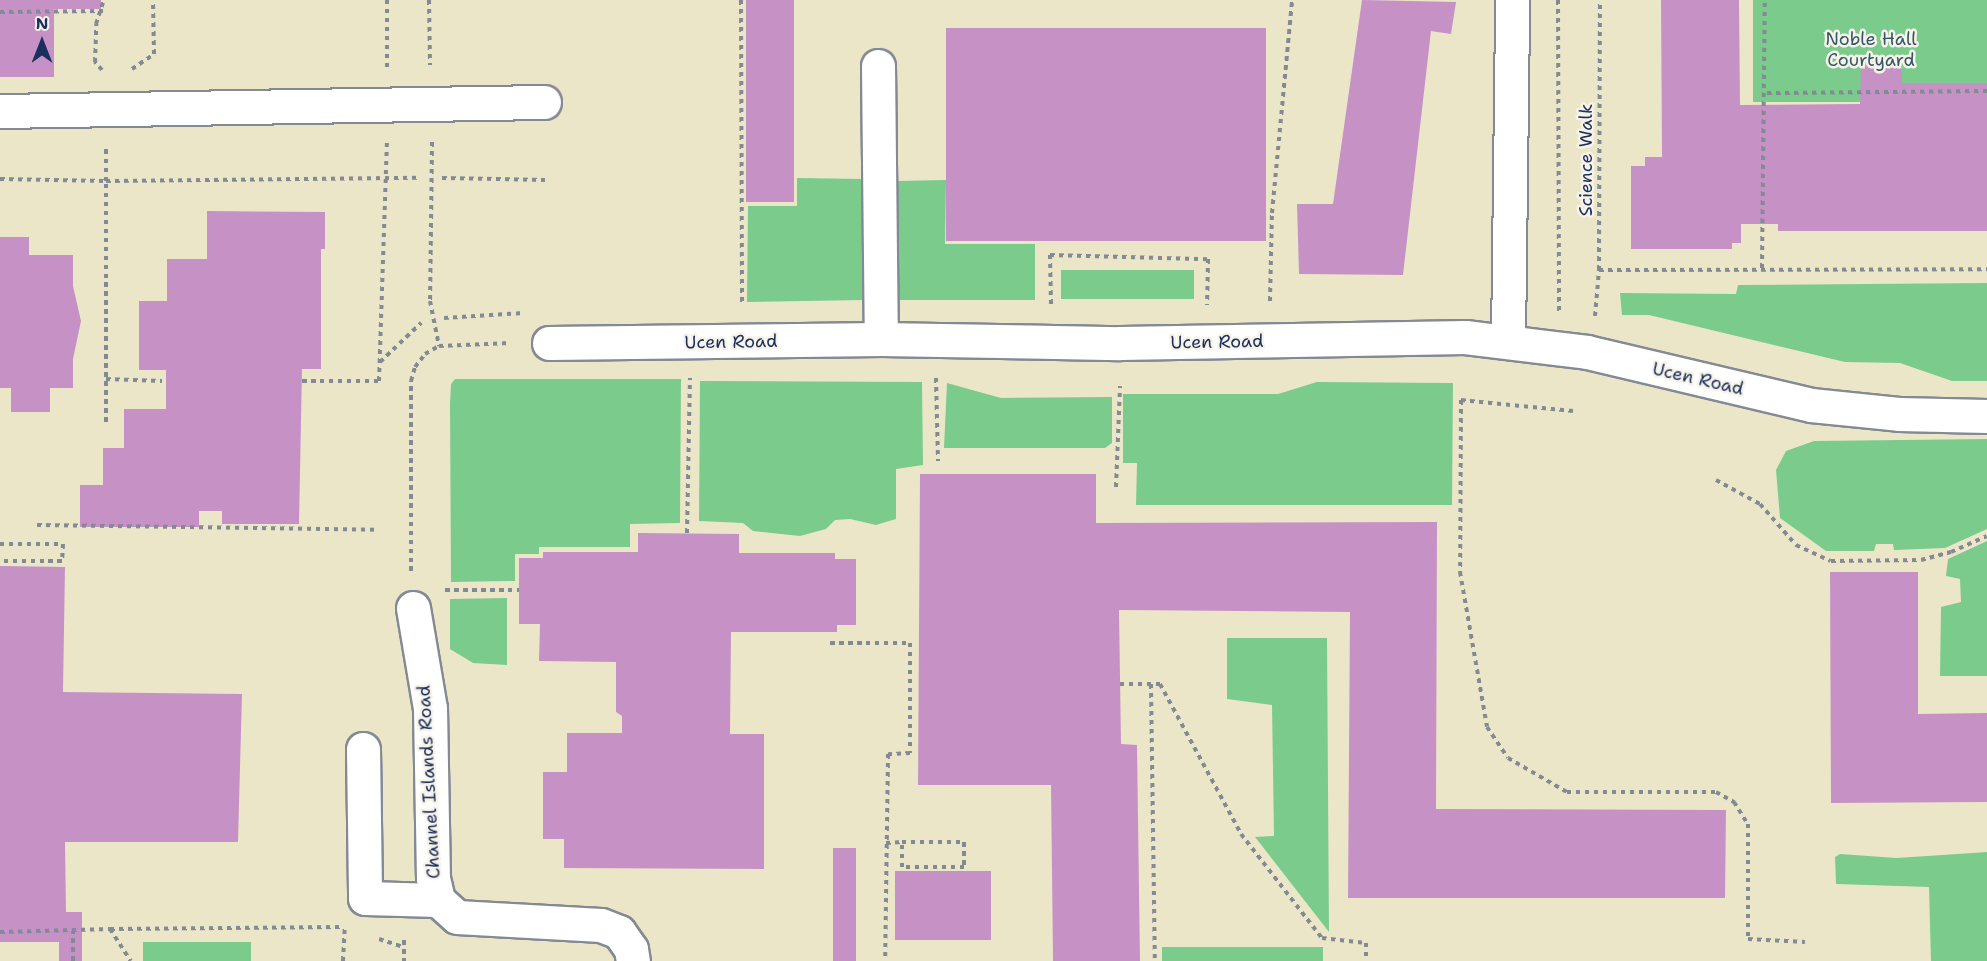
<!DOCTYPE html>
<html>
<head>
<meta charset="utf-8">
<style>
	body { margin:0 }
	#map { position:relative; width:1987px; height:961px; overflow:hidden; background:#ece6c9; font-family:"Shantell Sans",sans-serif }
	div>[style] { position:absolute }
	.green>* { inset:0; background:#7bcb8c; transform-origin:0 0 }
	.building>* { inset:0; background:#c692c6; transform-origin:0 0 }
	.path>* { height:4px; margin-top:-2px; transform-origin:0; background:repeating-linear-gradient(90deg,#848a94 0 4.5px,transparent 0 9px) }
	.roads { filter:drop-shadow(2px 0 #848a94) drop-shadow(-2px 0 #848a94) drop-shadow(0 2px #848a94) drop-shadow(0 -2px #848a94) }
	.minor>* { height:33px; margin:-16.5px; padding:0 16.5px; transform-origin:16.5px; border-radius:16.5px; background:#fff }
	span { translate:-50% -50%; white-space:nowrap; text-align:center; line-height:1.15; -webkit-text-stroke:5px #f7f3e8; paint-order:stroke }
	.park-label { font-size:18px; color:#33566a }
	.street-label { font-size:18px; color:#1b2f5e }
	.north { position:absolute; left:12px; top:12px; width:60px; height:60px; -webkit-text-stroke:4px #f7f3e8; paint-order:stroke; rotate:0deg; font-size:16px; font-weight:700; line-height:24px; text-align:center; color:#1b2f5e }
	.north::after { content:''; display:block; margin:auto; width:21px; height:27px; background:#1b2f5e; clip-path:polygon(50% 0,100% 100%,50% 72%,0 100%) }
</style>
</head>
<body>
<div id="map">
	<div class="green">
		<div style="left:1753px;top:0;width:234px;height:102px"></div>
		<div style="clip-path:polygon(797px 178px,864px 179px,862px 300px,747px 302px,748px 206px,797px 206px)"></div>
		<div style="clip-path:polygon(946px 180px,945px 244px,1035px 244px,1035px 300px,897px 300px,898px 181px)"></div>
		<div style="left:1061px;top:270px;width:133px;height:29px"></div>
		<div style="clip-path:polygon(1987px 283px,1987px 381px,1952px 381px,1900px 363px,1845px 362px,1649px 315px,1622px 315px,1620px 293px,1736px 294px,1738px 285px)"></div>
		<div style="clip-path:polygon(455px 379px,681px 379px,680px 523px,630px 524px,630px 547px,539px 547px,539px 554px,515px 554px,515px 581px,451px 582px,450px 403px,451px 384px)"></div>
		<div style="clip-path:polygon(700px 381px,922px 382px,923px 465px,896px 469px,896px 519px,876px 525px,850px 519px,835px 520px,826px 529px,800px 536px,753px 531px,743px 523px,699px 521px)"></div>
		<div style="clip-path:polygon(1317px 382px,1453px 383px,1452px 505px,1136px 505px,1137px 463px,1123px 463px,1123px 394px,1278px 394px)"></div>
		<div style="clip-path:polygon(947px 383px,1001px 398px,1112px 397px,1112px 443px,1105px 448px,944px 448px)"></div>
		<div style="clip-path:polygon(1987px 439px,1987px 529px,1945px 548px,1894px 550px,1893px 544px,1876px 544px,1874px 551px,1826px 551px,1780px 518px,1776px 470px,1786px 451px,1814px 441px)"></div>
		<div style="clip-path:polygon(1987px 541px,1987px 676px,1940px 676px,1941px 607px,1961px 602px,1960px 579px,1946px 576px,1948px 559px)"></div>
		<div style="clip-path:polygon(507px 598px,507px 665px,473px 663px,450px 649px,450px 599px)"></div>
		<div style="clip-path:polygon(1227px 638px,1327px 638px,1329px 932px,1255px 837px,1274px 836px,1272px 705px,1227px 699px)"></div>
		<div style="clip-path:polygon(1987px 852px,1987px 961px,1931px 961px,1929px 887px,1836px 884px,1835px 857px,1840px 854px,1897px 858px)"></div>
		<div style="left:143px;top:942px;width:108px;height:20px"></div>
		<div style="left:1162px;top:947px;width:161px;height:14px"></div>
	</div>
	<div class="building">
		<div style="clip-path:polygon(0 0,101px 0,101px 9px,54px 9px,54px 77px,0 77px)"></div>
		<div style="left:746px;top:0;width:48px;height:202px"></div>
		<div style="clip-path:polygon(1362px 0,1456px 2px,1451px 34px,1431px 31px,1403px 275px,1299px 274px,1297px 204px,1333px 204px)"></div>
		<div style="clip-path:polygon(1661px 0,1739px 0,1740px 105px,1860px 104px,1861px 59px,1902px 58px,1902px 83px,1987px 83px,1987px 231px,1778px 231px,1778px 224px,1741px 224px,1741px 243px,1732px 243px,1732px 249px,1631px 249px,1631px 166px,1645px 166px,1645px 157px,1662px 157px)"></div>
		<div style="left:946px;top:28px;width:320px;height:213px"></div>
		<div style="clip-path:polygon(207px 211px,325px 212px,325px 249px,321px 249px,321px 369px,302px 369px,299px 524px,222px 524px,222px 511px,199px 511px,199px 527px,80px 527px,80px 485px,103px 485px,103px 448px,124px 448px,124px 409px,166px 409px,166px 370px,139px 370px,139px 301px,167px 301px,167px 259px,207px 259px)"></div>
		<div style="clip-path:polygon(0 237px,29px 237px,29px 255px,73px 255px,73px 286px,81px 321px,73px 359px,73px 388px,50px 388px,50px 412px,11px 412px,11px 388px,0 388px)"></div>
		<div style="clip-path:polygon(920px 474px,1096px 474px,1096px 523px,1437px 522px,1436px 809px,1726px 810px,1725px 898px,1348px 898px,1350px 612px,1119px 610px,1121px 744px,1137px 745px,1140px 961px,1053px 961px,1051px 785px,918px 785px)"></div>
		<div style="clip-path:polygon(638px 533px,739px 534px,739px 553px,835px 553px,835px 559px,856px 559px,856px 625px,837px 625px,837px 632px,731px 632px,730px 734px,764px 734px,764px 869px,564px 868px,564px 839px,543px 839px,543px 772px,567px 772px,567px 733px,622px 733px,622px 716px,616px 712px,616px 662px,539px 661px,540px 624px,519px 624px,519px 558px,543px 558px,543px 552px,638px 552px)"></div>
		<div style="clip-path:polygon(0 566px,65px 567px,63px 692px,242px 694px,238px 842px,65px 842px,66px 912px,82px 912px,82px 961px,59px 961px,59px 942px,0 942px)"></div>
		<div style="clip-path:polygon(1830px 572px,1918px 572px,1918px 714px,1987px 713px,1987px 802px,1831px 803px)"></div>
		<div style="left:833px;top:848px;width:23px;height:113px"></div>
		<div style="left:895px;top:871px;width:96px;height:69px"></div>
	</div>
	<div class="path">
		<div style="left:387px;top:0;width:68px;rotate:90deg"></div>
		<div style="left:429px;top:0;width:65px;rotate:89.1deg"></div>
		<div style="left:741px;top:0;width:305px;rotate:89.8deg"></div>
		<div style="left:1558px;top:0;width:311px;rotate:89.8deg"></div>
		<div style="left:0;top:12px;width:103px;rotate:-0.6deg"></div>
		<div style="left:132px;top:69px;width:27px;rotate:-34deg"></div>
		<div style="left:154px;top:54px;width:54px;rotate:-91.1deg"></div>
		<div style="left:102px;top:70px;width:11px;rotate:-131deg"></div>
		<div style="left:95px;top:62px;width:38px;rotate:-88deg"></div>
		<div style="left:96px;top:24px;width:25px;rotate:-72deg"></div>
		<div style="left:1767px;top:93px;width:220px;rotate:-0.5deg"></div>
		<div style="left:432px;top:142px;width:159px;rotate:90.7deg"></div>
		<div style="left:430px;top:301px;width:46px;rotate:78.7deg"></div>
		<div style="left:442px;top:178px;width:103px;rotate:1.1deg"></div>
		<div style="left:0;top:179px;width:106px;rotate:1.1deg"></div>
		<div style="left:106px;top:181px;width:35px;rotate:-90deg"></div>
		<div style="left:1762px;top:268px;width:268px;rotate:-89.4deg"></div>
		<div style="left:1599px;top:270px;width:388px;rotate:-0.1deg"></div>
		<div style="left:1270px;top:301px;width:88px;rotate:-88.7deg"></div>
		<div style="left:1272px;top:213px;width:214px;rotate:-84.6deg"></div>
		<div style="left:1051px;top:304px;width:49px;rotate:-91.2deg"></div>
		<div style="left:1050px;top:255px;width:158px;rotate:1.5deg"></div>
		<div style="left:1208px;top:259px;width:46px;rotate:91.2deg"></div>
		<div style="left:1595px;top:316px;width:46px;rotate:-85deg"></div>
		<div style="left:1599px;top:270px;width:270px;rotate:-89.8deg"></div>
		<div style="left:444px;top:318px;width:80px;rotate:-3.6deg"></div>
		<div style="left:380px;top:362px;width:57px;rotate:-43.6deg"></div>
		<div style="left:936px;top:378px;width:83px;rotate:88.6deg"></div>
		<div style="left:106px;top:379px;width:56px;rotate:2deg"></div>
		<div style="left:302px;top:381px;width:77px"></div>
		<div style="left:379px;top:381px;width:239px;rotate:-88.1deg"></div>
		<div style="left:1573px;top:411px;width:113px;rotate:-174.4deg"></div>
		<div style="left:1461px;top:400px;width:172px;rotate:90.3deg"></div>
		<div style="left:1460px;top:572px;width:157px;rotate:80.1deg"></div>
		<div style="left:1487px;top:727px;width:37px;rotate:56deg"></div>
		<div style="left:1508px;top:758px;width:68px;rotate:30deg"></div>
		<div style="left:1567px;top:792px;width:149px"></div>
		<div style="left:1716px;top:792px;width:21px;rotate:29deg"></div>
		<div style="left:1734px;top:802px;width:26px;rotate:58deg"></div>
		<div style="left:1748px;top:824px;width:115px;rotate:90deg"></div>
		<div style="left:1748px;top:939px;width:57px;rotate:3deg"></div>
		<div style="left:106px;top:422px;width:241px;rotate:-90deg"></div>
		<div style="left:106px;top:181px;width:312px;rotate:-0.6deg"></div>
		<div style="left:1716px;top:480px;width:50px;rotate:28.6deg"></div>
		<div style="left:1760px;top:504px;width:55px;rotate:48.7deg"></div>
		<div style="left:1796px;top:545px;width:38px;rotate:25deg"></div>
		<div style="left:1831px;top:561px;width:90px;rotate:-0.6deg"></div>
		<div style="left:1921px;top:560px;width:31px;rotate:-15deg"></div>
		<div style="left:1951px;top:552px;width:39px;rotate:-24deg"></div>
		<div style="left:1116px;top:487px;width:101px;rotate:-87.7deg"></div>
		<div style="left:37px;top:525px;width:341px;rotate:0.8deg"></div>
		<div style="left:687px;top:533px;width:155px;rotate:-88.9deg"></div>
		<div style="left:0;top:544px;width:63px"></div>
		<div style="left:63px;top:544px;width:17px;rotate:93deg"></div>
		<div style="left:62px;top:561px;width:62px;rotate:180deg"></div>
		<div style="left:411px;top:571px;width:190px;rotate:-90deg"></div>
		<div style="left:411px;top:381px;width:15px;rotate:-74deg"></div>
		<div style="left:415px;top:367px;width:16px;rotate:-52deg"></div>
		<div style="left:425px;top:354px;width:16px;rotate:-30deg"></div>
		<div style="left:439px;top:346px;width:72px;rotate:-2.4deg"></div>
		<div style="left:445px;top:590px;width:74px"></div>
		<div style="left:830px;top:643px;width:80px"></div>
		<div style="left:910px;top:643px;width:110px;rotate:90deg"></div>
		<div style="left:910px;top:753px;width:22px;rotate:177deg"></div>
		<div style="left:888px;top:754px;width:207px;rotate:90.8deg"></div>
		<div style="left:1120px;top:684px;width:40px"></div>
		<div style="left:1160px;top:684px;width:170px;rotate:61.6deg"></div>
		<div style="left:1241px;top:834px;width:132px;rotate:52.1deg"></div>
		<div style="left:1322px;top:938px;width:44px;rotate:6.5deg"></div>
		<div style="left:1366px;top:943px;width:18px;rotate:90deg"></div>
		<div style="left:1151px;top:684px;width:277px;rotate:89.2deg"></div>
		<div style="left:886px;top:843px;width:16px;rotate:-4deg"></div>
		<div style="left:902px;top:842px;width:62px"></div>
		<div style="left:964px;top:842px;width:25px;rotate:90deg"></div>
		<div style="left:964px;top:867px;width:62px;rotate:180deg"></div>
		<div style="left:902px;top:867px;width:25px;rotate:-90deg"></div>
		<div style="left:110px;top:929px;width:231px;rotate:-0.5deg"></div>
		<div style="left:0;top:932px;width:110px;rotate:-1.6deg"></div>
		<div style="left:110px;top:929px;width:38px;rotate:57deg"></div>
		<div style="left:379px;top:939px;width:26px;rotate:18deg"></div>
		<div style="left:404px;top:940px;width:21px;rotate:90deg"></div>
		<div style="left:73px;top:961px;width:30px;rotate:-90deg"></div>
		<div style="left:343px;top:961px;width:33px;rotate:-87deg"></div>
	</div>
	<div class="roads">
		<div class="minor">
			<div style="left:878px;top:66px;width:273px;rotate:89.4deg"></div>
			<div style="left:0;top:111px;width:544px;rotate:-0.95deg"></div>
			<div style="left:1508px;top:341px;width:341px;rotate:-89.3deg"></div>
			<div style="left:549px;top:343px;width:332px;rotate:-0.7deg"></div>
			<div style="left:881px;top:339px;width:239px;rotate:1deg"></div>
			<div style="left:1120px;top:343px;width:345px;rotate:-1deg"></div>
			<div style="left:1465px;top:337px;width:123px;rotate:7deg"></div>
			<div style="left:1587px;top:352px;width:230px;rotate:13.3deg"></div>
			<div style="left:1811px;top:405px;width:88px;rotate:5.8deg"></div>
			<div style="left:1899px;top:414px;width:88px;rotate:1.3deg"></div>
			<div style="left:413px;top:608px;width:101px;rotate:80.4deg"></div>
			<div style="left:430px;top:708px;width:170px;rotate:89deg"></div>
			<div style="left:433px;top:878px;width:23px;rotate:77deg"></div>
			<div style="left:438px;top:900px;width:25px;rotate:42deg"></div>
			<div style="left:457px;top:917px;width:144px;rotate:3.2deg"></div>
			<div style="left:601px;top:925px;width:19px;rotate:21deg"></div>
			<div style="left:619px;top:932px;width:21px;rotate:55deg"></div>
			<div style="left:631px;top:949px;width:12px;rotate:81deg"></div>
			<div style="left:363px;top:749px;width:149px;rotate:89.2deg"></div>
			<div style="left:365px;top:898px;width:73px;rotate:1.6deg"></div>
		</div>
	</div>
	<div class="park-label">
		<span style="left:1871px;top:50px">Noble Hall<br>Courtyard</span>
	</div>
	<div class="street-label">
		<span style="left:1586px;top:160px;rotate:-90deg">Science Walk</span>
		<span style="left:731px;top:342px;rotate:-1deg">Ucen Road</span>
		<span style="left:1217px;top:342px;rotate:-1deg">Ucen Road</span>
		<span style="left:1698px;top:379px;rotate:13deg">Ucen Road</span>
		<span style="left:429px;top:782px;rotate:-93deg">Channel Islands Road</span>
	</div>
	<div class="north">N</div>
</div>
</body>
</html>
